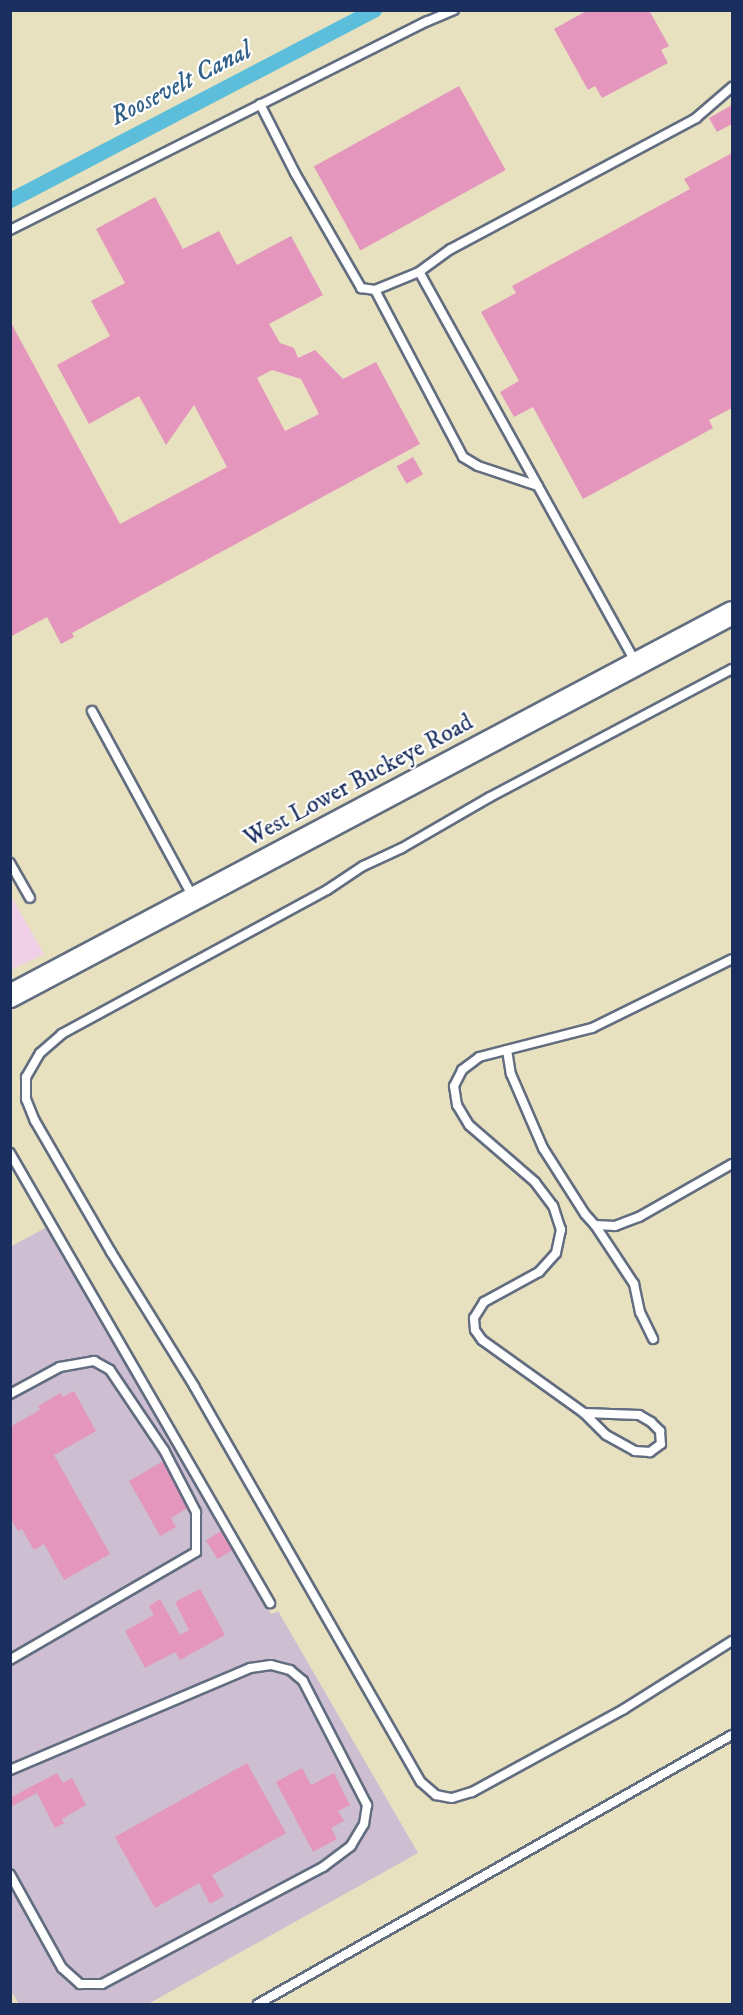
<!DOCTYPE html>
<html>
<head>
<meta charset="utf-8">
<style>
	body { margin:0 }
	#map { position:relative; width:743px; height:2015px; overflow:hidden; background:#e8e1bf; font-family:"IM FELL DW Pica",serif }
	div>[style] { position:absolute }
	.built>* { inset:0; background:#efd0e6 }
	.industrial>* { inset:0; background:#cdbed2 }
	.canal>* { height:15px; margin:-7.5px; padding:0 7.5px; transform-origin:7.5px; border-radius:7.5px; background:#5cbeda }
	.building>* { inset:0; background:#e496bd; transform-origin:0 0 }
	.roads { filter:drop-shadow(2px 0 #636d80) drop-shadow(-2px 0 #636d80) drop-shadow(0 2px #636d80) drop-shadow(0 -2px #636d80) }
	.service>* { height:8px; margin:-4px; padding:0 4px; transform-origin:4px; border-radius:4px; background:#fff }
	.secondary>* { height:22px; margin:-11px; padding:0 11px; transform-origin:11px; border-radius:11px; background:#fff }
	span { translate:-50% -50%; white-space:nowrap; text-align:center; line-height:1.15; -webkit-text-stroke:4.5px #fff; paint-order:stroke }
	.street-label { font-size:24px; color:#1b2f5e }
	.water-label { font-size:26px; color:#326189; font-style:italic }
	.frame { position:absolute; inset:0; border:12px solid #1b2f5e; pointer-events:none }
</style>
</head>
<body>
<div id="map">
	<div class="built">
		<div style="clip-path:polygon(10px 894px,44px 954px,11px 970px,10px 970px)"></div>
	</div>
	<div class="industrial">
		<div style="clip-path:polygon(47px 1227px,271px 1614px,278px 1611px,418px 1853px,148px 2004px,19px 2004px,13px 1994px,11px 1995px,10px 1247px)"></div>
	</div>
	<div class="canal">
		<div style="left:10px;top:200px;width:411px;rotate:-27.6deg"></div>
	</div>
	<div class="building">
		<div style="clip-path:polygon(588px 10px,649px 10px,669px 46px,661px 50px,668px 63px,602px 98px,595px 86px,588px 90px,554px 29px)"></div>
		<div style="left:459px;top:86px;width:96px;height:166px;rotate:61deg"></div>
		<div style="clip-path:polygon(732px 105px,732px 124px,717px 132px,709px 118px)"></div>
		<div style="clip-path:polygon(732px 153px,732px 408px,709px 420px,713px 428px,583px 499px,533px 407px,514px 417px,500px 392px,519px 381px,481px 312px,516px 293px,512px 286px,690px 189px,684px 179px)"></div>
		<div style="clip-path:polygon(evenodd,155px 197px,183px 249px,219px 231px,237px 265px,291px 236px,323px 295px,269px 324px,280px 343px,294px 348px,298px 358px,315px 350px,343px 379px,376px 362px,420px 444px,72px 633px,74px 637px,61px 644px,47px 617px,10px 637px,10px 321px,120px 524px,227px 467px,194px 405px,166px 445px,139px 396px,89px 424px,57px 365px,110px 336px,91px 301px,125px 283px,96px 229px,155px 197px,272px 370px,301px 379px,319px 414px,285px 431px,257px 378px,272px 370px)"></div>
		<div style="left:413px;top:457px;width:20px;height:19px;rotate:60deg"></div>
		<div style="clip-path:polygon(74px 1391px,96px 1431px,54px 1455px,110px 1554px,64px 1580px,44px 1544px,34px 1550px,22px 1529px,18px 1531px,10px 1518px,10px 1427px,40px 1410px,38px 1406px,60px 1393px,63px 1397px)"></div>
		<div style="clip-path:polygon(165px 1460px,191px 1506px,171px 1518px,176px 1527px,160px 1536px,129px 1481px)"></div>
		<div style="left:223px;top:1530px;width:22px;height:20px;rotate:58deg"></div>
		<div style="clip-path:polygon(200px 1589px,225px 1635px,180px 1660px,175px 1652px,145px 1668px,125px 1631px,154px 1615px,149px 1606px,160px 1599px,180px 1635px,189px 1630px,175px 1602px)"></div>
		<div style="clip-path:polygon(247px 1763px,286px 1833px,212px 1875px,224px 1896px,210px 1904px,199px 1883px,155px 1908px,115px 1837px)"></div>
		<div style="clip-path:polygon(302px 1768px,311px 1785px,334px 1773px,350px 1805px,338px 1811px,344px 1821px,331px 1828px,337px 1839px,313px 1852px,276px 1782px)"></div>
		<div style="clip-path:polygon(57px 1773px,63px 1783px,72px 1778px,86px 1805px,62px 1819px,64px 1823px,55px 1828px,37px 1793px,10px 1807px,10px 1798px)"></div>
	</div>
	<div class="roads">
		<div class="service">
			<div style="left:260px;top:104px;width:77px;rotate:63.1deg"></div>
			<div style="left:295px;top:173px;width:133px;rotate:60.1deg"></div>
			<div style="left:361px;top:288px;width:14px;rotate:8deg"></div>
			<div style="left:375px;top:290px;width:48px;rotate:-22.2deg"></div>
			<div style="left:10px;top:230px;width:467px;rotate:-26.6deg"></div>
			<div style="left:428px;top:21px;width:28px;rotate:-23deg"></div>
			<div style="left:375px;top:290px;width:189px;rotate:62.2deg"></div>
			<div style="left:463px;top:457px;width:17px;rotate:31deg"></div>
			<div style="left:478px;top:466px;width:63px;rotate:18.4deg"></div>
			<div style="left:636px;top:663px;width:447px;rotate:-119deg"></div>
			<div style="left:419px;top:272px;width:39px;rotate:-36deg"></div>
			<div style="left:451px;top:249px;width:278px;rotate:-28.1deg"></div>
			<div style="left:696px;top:118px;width:48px;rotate:-40.7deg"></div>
			<div style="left:732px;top:669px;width:274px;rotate:152.1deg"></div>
			<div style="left:490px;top:797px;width:102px;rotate:149.9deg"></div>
			<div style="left:402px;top:848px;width:43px;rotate:155.2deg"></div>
			<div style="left:363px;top:866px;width:43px;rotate:146.3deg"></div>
			<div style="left:327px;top:890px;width:302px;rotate:151.5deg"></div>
			<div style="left:62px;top:1034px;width:29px;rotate:139deg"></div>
			<div style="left:40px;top:1053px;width:28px;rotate:120deg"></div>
			<div style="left:26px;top:1077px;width:22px;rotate:90deg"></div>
			<div style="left:26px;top:1099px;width:24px;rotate:68deg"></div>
			<div style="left:35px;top:1121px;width:151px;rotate:59.9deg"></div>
			<div style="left:111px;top:1252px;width:158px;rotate:58.2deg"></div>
			<div style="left:194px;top:1386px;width:456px;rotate:60.2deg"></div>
			<div style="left:421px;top:1782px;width:20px;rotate:41deg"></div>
			<div style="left:436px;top:1795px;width:16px;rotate:11deg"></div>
			<div style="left:452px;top:1798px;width:21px;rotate:-17deg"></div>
			<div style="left:472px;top:1792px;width:173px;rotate:-28.6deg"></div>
			<div style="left:624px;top:1709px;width:128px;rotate:-32.2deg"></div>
			<div style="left:92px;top:711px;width:214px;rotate:61.5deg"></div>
			<div style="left:10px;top:863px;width:40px;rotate:60.3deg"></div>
			<div style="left:507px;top:1050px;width:24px;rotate:81deg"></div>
			<div style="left:511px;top:1074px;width:81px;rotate:66.6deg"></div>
			<div style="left:543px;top:1148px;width:78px;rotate:57.5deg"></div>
			<div style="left:585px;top:1214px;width:15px;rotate:48deg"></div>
			<div style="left:595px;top:1225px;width:20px;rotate:3deg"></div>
			<div style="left:615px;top:1226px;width:26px;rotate:-21deg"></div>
			<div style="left:639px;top:1217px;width:107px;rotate:-29.7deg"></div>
			<div style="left:10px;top:1153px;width:520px;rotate:59.98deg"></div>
			<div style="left:595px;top:1225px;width:71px;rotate:56.5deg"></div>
			<div style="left:634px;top:1284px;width:29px;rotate:78deg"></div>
			<div style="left:640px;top:1312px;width:30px;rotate:64deg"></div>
			<div style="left:10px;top:1394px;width:57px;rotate:-28.4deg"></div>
			<div style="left:60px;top:1367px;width:35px;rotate:-10deg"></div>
			<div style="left:94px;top:1361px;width:18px;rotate:29deg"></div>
			<div style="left:110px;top:1370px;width:97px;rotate:56deg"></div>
			<div style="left:164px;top:1450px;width:70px;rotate:62.7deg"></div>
			<div style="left:196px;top:1512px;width:40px;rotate:90deg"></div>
			<div style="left:196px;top:1552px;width:215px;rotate:149.9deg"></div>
			<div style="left:584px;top:1413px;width:55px;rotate:2.1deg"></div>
			<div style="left:639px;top:1415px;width:14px;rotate:30deg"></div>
			<div style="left:651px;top:1422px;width:13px;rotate:45deg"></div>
			<div style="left:660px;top:1431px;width:13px;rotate:86deg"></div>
			<div style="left:661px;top:1444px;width:14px;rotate:144deg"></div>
			<div style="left:650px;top:1452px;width:15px;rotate:-176deg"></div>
			<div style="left:635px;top:1451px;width:33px;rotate:-151deg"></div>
			<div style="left:606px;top:1435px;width:31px;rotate:-135deg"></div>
			<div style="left:584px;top:1413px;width:125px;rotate:-144.4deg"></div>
			<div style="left:482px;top:1340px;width:12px;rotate:-125deg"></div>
			<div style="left:475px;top:1330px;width:12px;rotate:-95deg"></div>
			<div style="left:474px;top:1318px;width:19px;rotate:-58deg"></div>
			<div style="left:484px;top:1302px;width:63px;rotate:-28.6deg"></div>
			<div style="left:539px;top:1272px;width:25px;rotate:-48deg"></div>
			<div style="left:556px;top:1253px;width:24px;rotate:-78deg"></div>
			<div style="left:561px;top:1230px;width:25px;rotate:-108deg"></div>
			<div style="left:553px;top:1206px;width:30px;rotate:-127deg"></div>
			<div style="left:535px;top:1182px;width:87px;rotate:-139.2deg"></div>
			<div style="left:469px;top:1125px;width:23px;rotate:-121deg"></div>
			<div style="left:457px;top:1105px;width:19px;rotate:-99deg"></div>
			<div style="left:454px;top:1086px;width:18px;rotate:-63deg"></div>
			<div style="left:462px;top:1070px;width:21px;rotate:-37deg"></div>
			<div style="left:479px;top:1057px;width:117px;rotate:-14.4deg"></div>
			<div style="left:592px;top:1028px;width:156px;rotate:-26.2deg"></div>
			<div style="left:10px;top:1770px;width:261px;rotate:-23deg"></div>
			<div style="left:250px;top:1668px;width:21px;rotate:-8deg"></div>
			<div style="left:271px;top:1665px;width:20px;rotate:15deg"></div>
			<div style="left:290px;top:1670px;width:17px;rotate:40deg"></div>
			<div style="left:303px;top:1681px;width:140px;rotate:62.7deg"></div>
			<div style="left:367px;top:1805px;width:19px;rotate:99deg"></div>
			<div style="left:364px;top:1824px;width:26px;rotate:121deg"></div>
			<div style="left:351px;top:1846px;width:35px;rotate:143deg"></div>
			<div style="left:323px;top:1867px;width:250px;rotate:152.1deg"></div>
			<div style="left:102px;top:1984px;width:22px;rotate:180deg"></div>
			<div style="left:80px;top:1984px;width:24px;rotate:-138deg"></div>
			<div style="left:62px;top:1968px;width:107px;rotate:-119deg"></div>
			<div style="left:258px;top:2004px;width:545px;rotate:-29.58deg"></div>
		</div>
		<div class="secondary">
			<div style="left:10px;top:996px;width:817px;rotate:-27.94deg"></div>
		</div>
	</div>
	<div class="street-label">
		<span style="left:359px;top:781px;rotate:-28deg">West Lower Buckeye Road</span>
	</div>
	<div class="water-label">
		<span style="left:181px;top:84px;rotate:-27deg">Roosevelt Canal</span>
	</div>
	<div class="frame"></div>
</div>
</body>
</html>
